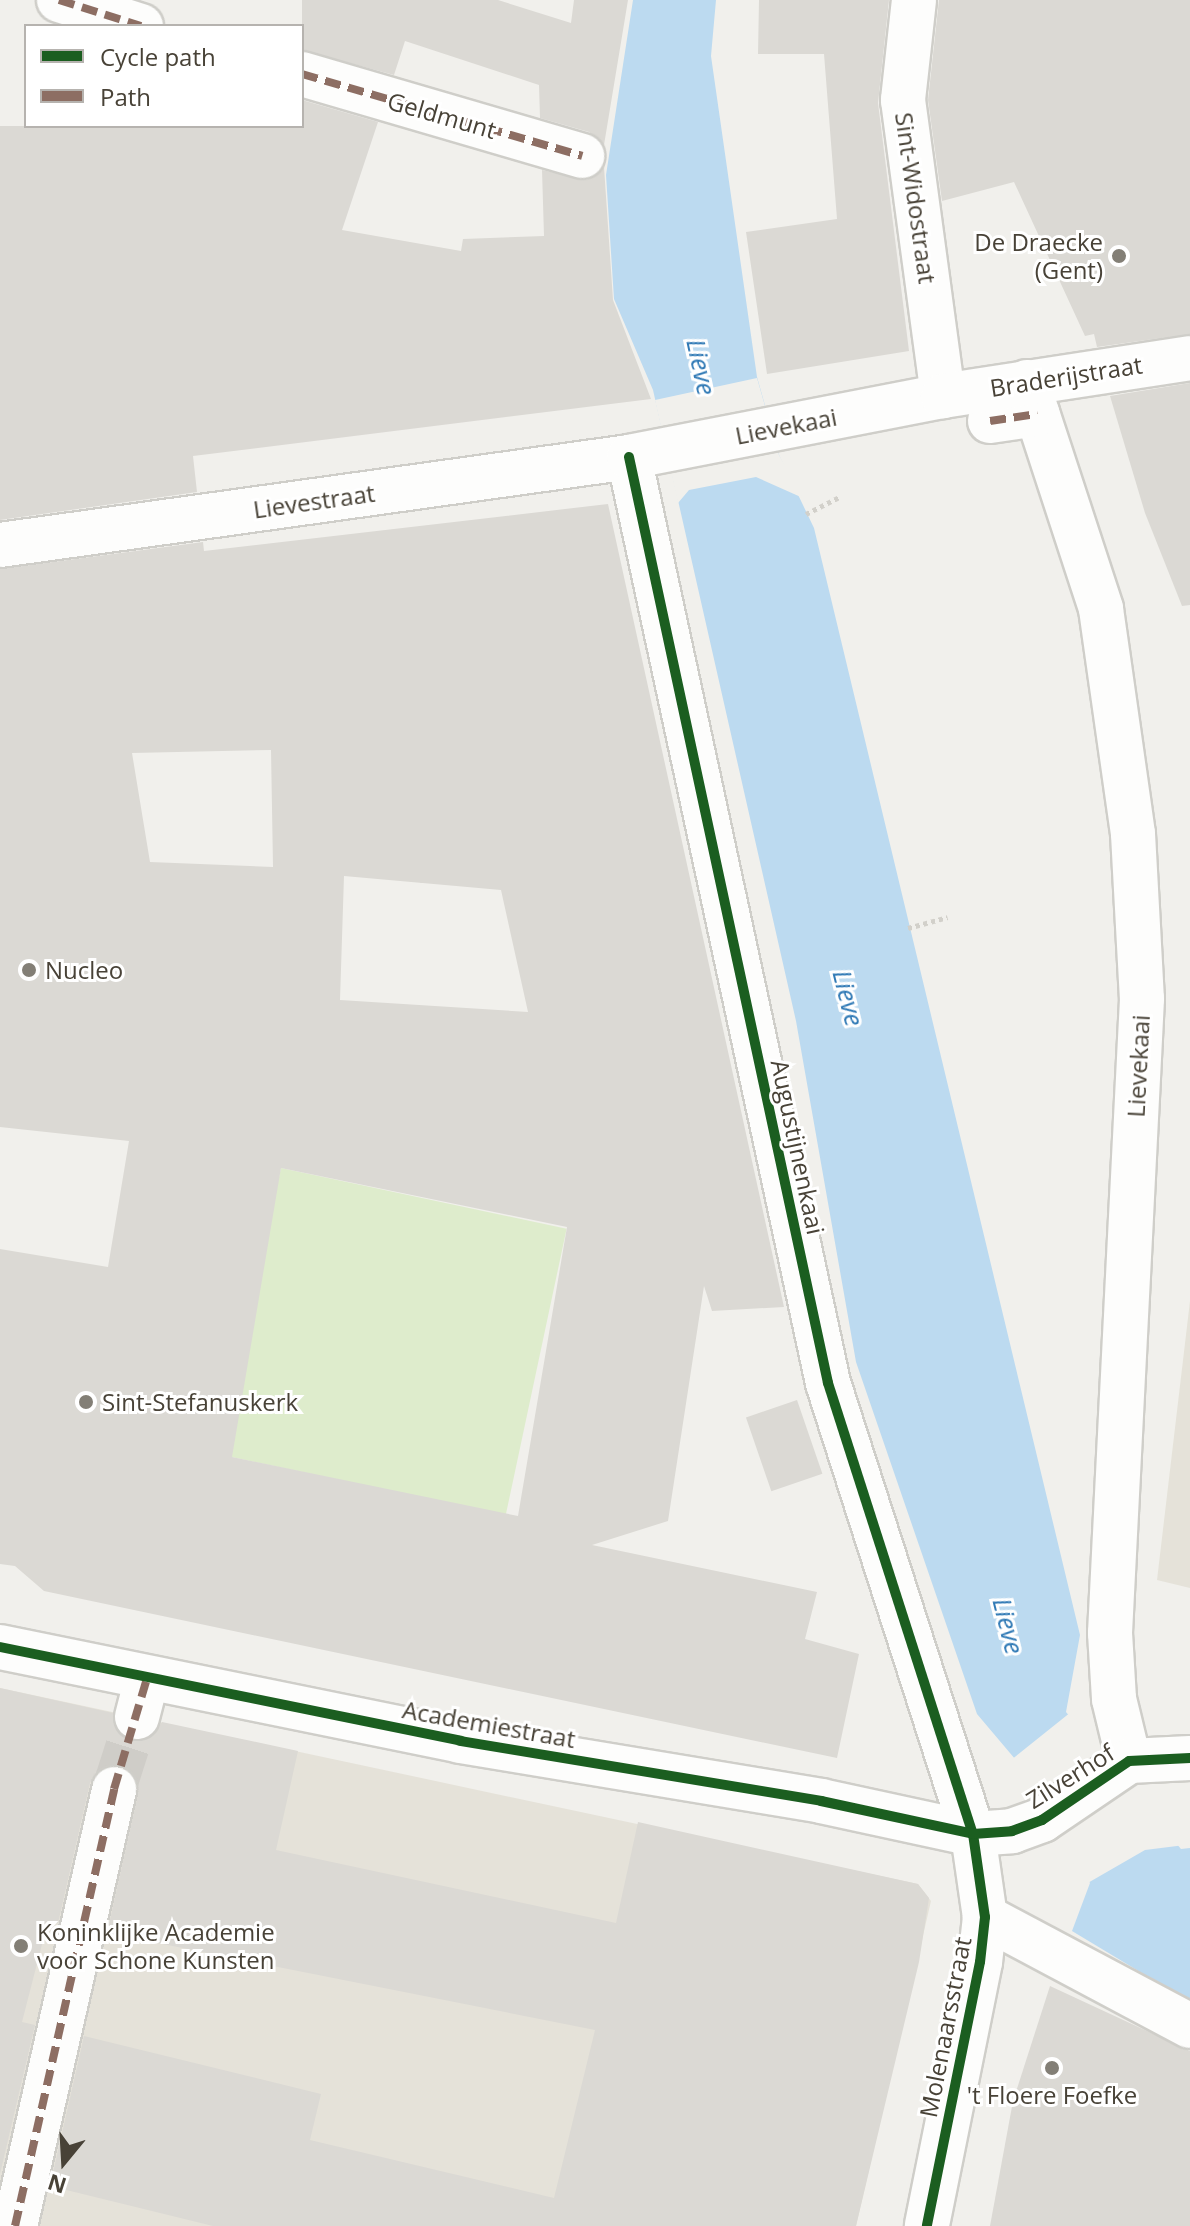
<!DOCTYPE html>
<html>
<head>
<meta charset="utf-8">
<style>
	body { margin:0 }
	#map { position:relative; width:1190px; height:2226px; overflow:hidden; background:#f1f0ec; font-family:"Open Sans",sans-serif }
	div>[style] { position:absolute }
	.residential>* { inset:0; background:#e5e2d9 }
	.green>* { inset:0; background:#deeccc; transform-origin:0 0 }
	.water>* { inset:0; background:#bcdaf0 }
	.pier>* { inset:0; background:#f1f0ec }
	.building>* { inset:0; background:#dbd9d4; transform-origin:0 0 }
	.street-tunnel>* { height:44px; margin-top:-22px; transform-origin:0; background:repeating-linear-gradient(90deg,#cfcdc8 0 44px,transparent 0 66px) }
	.path>* { height:5px; margin-top:-2.5px; transform-origin:0; background:repeating-linear-gradient(90deg,#d2d0ca 0 4px,transparent 0 8px) }
	.roads { filter:drop-shadow(2px 0 #cfcec9) drop-shadow(-2px 0 #cfcec9) drop-shadow(0 2px #cfcec9) drop-shadow(0 -2px #cfcec9) }
	.street>* { height:44px; margin:-22px; padding:0 22px; transform-origin:22px; border-radius:22px; background:#fdfdfc }
	.quiet>* { height:8px; margin-top:-4px; transform-origin:0; background:repeating-linear-gradient(90deg,#8d6e63 0 16px,transparent 0 24px) }
	.cycleway>* { height:10px; margin:-5px; padding:0 5px; transform-origin:5px; border-radius:5px; background:#1b5e20 }
	.dots>* { width:22px; height:22px; translate:-50% -50%; box-sizing:border-box; border:4px solid #fff; border-radius:50% }
	span { translate:-50% -50%; white-space:nowrap; text-align:center; line-height:1.15; -webkit-text-stroke:6px #fff; paint-order:stroke }
	.street-label { font-size:24px; color:#484237 }
	.poi-label { font-size:24px; color:#484237 }
	.right { translate:-100% -50%; text-align:right }
	.left { translate:0 -50%; text-align:left }
	.water-label { font-size:26px; color:#2f79b5; font-style:italic }
	.legend { position:absolute; left:24px; top:24px; width:280px; height:104px; box-sizing:border-box; background:#fff; border:2px solid #b6b3af; margin:0; padding:10px 14px; list-style:none; font-size:24px; color:#484237 }
	.legend li { display:flex; align-items:center; gap:16px; height:40px }
	.legend b { width:40px; border:2px solid #b6b3af }
	.north { position:absolute; left:24px; top:2122px; width:80px; height:80px; -webkit-text-stroke:6px #fff; paint-order:stroke; rotate:198deg; font-size:22px; font-weight:700; line-height:32px; text-align:center; color:#484237 }
	.north::after { content:''; display:block; margin:auto; width:28px; height:36px; background:#484237; clip-path:polygon(50% 0,100% 100%,50% 72%,0 100%) }
</style>
</head>
<body>
<div id="map">
	<div class="residential">
		<div style="clip-path:polygon(1190px 1301px,1190px 1588px,1157px 1580px)"></div>
		<div style="clip-path:polygon(0 1688px,918px 1884px,931px 1901px,856px 2226px,0 2226px)"></div>
	</div>
	<div class="green">
		<div style="left:281px;top:1168px;width:292px;height:293px;rotate:12deg"></div>
	</div>
	<div class="water">
		<div style="clip-path:polygon(633px 0,716px 0,711px 56px,757px 377px,779px 455px,814px 528px,1080px 1635px,1066px 1712px,1181px 1849px,1190px 1848px,1190px 2002px,1072px 1931px,1090px 1883px,1021px 1766px,977px 1714px,856px 1362px,796px 1021px,653px 390px,614px 299px,606px 175px)"></div>
	</div>
	<div class="pier">
		<div style="clip-path:polygon(757px 378px,779px 455px,803px 498px,756px 477px,689px 490px,678px 503px,655px 400px)"></div>
		<div style="clip-path:polygon(1071px 1712px,1183px 1845px,1185px 1845px,1145px 1850px,1086px 1884px,1011px 1760px)"></div>
	</div>
	<div class="building">
		<div style="clip-path:polygon(302px 0,498px 0,571px 23px,574px 0,628px 0,604px 145px,589px 132px,540px 118px,539px 85px,405px 41px,394px 75px,302px 50px)"></div>
		<div style="clip-path:polygon(759px 0,889px 0,878px 103px,909px 351px,767px 374px,746px 232px,837px 219px,824px 54px,758px 54px)"></div>
		<div style="clip-path:polygon(939px 0,1190px 0,1190px 334px,1097px 347px,1094px 334px,1085px 336px,1014px 182px,942px 201px,928px 100px)"></div>
		<div style="clip-path:polygon(302px 100px,378px 122px,342px 230px,461px 251px,463px 239px,544px 236px,542px 170px,587px 180px,604px 167px,613px 300px,651px 399px,193px 456px,197px 492px,0 520px,0 126px,302px 126px)"></div>
		<div style="clip-path:polygon(1190px 383px,1190px 605px,1182px 606px,1145px 513px,1110px 396px)"></div>
		<div style="clip-path:polygon(evenodd,608px 504px,784px 1307px,712px 1311px,704px 1286px,668px 1521px,592px 1545px,817px 1592px,805px 1639px,859px 1654px,837px 1758px,44px 1591px,15px 1566px,0 1564px,0 1249px,108px 1267px,129px 1141px,0 1127px,0 569px,203px 542px,204px 551px,608px 504px,271px 750px,273px 867px,150px 862px,132px 753px,271px 750px,608px 504px,344px 876px,501px 890px,528px 1012px,340px 1000px,344px 876px,608px 504px,281px 1168px,567px 1227px,518px 1516px,232px 1457px,281px 1168px)"></div>
		<div style="left:797px;top:1400px;width:78px;height:54px;rotate:71deg"></div>
		<div style="clip-path:polygon(0 1688px,113px 1713px,119px 1734px,132px 1741px,154px 1735px,162px 1722px,298px 1751px,276px 1850px,616px 1923px,638px 1822px,918px 1884px,929px 1898px,919px 1962px,856px 2226px,213px 2226px,50px 2186px,84px 2036px,321px 2094px,310px 2140px,554px 2198px,595px 2030px,107px 1933px,138px 1794px,131px 1771px,119px 1765px,96px 1772px,90px 1783px,58px 1923px,48px 1921px,22px 2022px,35px 2025px,0 2174px)"></div>
		<div style="clip-path:polygon(1050px 1986px,1190px 2051px,1190px 2226px,990px 2226px,1013px 2101px)"></div>
	</div>
	<div class="street-tunnel">
		<div style="left:114px;top:1789px;width:76px;rotate:-72.3deg"></div>
	</div>
	<div class="path">
		<div style="left:806px;top:514px;width:37px;rotate:-27deg"></div>
		<div style="left:908px;top:928px;width:41px;rotate:-15.4deg"></div>
	</div>
	<div class="roads">
		<div class="street">
			<div style="left:59px;top:0;width:86px;rotate:17.6deg"></div>
			<div style="left:914px;top:0;width:101px;rotate:96.3deg"></div>
			<div style="left:903px;top:100px;width:299px;rotate:82.3deg"></div>
			<div style="left:302px;top:74px;width:292px;rotate:16.3deg"></div>
			<div style="left:1027px;top:382px;width:239px;rotate:71.9deg"></div>
			<div style="left:1101px;top:609px;width:227px;rotate:81.9deg"></div>
			<div style="left:1133px;top:834px;width:165px;rotate:86.9deg"></div>
			<div style="left:1142px;top:999px;width:635px;rotate:92.89deg"></div>
			<div style="left:1110px;top:1633px;width:66px;rotate:86.5deg"></div>
			<div style="left:1114px;top:1699px;width:64px;rotate:76.4deg"></div>
			<div style="left:990px;top:421px;width:48px;rotate:-8.5deg"></div>
			<div style="left:629px;top:457px;width:947px;rotate:77.87deg"></div>
			<div style="left:828px;top:1383px;width:474px;rotate:72.2deg"></div>
			<div style="left:973px;top:1834px;width:84px;rotate:81.8deg"></div>
			<div style="left:985px;top:1917px;width:45px;rotate:96.3deg"></div>
			<div style="left:980px;top:1962px;width:269px;rotate:101.4deg"></div>
			<div style="left:0;top:545px;width:635px;rotate:-7.96deg"></div>
			<div style="left:629px;top:457px;width:320px;rotate:-11deg"></div>
			<div style="left:943px;top:396px;width:250px;rotate:-8.7deg"></div>
			<div style="left:0;top:1647px;width:470px;rotate:11.5deg"></div>
			<div style="left:460px;top:1741px;width:366px;rotate:9.4deg"></div>
			<div style="left:821px;top:1801px;width:156px;rotate:12.2deg"></div>
			<div style="left:973px;top:1834px;width:39px;rotate:-4deg"></div>
			<div style="left:1012px;top:1831px;width:32px;rotate:-20deg"></div>
			<div style="left:1042px;top:1820px;width:105px;rotate:-34.1deg"></div>
			<div style="left:1129px;top:1761px;width:61px;rotate:-2.8deg"></div>
			<div style="left:137px;top:1717px;width:40px;rotate:-75.6deg"></div>
			<div style="left:985px;top:1917px;width:232px;rotate:28deg"></div>
			<div style="left:15px;top:2226px;width:448px;rotate:-77.2deg"></div>
		</div>
	</div>
	<div class="quiet">
		<div style="left:59px;top:0;width:86px;rotate:17.6deg"></div>
		<div style="left:302px;top:74px;width:292px;rotate:16.3deg"></div>
		<div style="left:990px;top:421px;width:48px;rotate:-8.5deg"></div>
		<div style="left:15px;top:2226px;width:448px;rotate:-77.2deg"></div>
		<div style="left:114px;top:1789px;width:116px;rotate:-73.4deg"></div>
	</div>
	<div class="cycleway">
		<div style="left:629px;top:457px;width:947px;rotate:77.87deg"></div>
		<div style="left:828px;top:1383px;width:474px;rotate:72.2deg"></div>
		<div style="left:973px;top:1834px;width:84px;rotate:81.8deg"></div>
		<div style="left:985px;top:1917px;width:45px;rotate:96.3deg"></div>
		<div style="left:980px;top:1962px;width:269px;rotate:101.4deg"></div>
		<div style="left:0;top:1647px;width:470px;rotate:11.5deg"></div>
		<div style="left:460px;top:1741px;width:366px;rotate:9.4deg"></div>
		<div style="left:821px;top:1801px;width:156px;rotate:12.2deg"></div>
		<div style="left:973px;top:1834px;width:39px;rotate:-4deg"></div>
		<div style="left:1012px;top:1831px;width:32px;rotate:-20deg"></div>
		<div style="left:1042px;top:1820px;width:105px;rotate:-34.1deg"></div>
		<div style="left:1129px;top:1761px;width:61px;rotate:-2.8deg"></div>
	</div>
	<div class="dots">
		<div style="left:1119px;top:256px;background:#837f76"></div>
		<div style="left:29px;top:970px;background:#837f76"></div>
		<div style="left:86px;top:1402px;background:#837f76"></div>
		<div style="left:21px;top:1946px;background:#837f76"></div>
		<div style="left:1052px;top:2068px;background:#837f76"></div>
	</div>
	<div class="street-label">
		<span style="left:442px;top:115px;rotate:16deg">Geldmunt</span>
		<span style="left:916px;top:198px;rotate:82deg">Sint-Widostraat</span>
		<span style="left:1066px;top:376px;rotate:-9deg">Braderijstraat</span>
		<span style="left:786px;top:426px;rotate:-11deg">Lievekaai</span>
		<span style="left:314px;top:501px;rotate:-8deg">Lievestraat</span>
		<span style="left:1138px;top:1066px;rotate:-87deg">Lievekaai</span>
		<span style="left:798px;top:1147px;rotate:78deg">Augustijnenkaai</span>
		<span style="left:489px;top:1724px;rotate:10deg">Academiestraat</span>
		<span style="left:1070px;top:1776px;rotate:-32deg">Zilverhof</span>
		<span style="left:945px;top:2027px;rotate:-79deg">Molenaarsstraat</span>
	</div>
	<div class="poi-label">
		<span class="right" style="left:1103px;top:256px">De Draecke<br>(Gent)</span>
		<span class="left" style="left:45px;top:970px">Nucleo</span>
		<span class="left" style="left:102px;top:1402px">Sint-Stefanuskerk</span>
		<span class="left" style="left:37px;top:1946px">Koninklijke Academie<br>voor Schone Kunsten</span>
		<span style="left:1052px;top:2095px">'t Floere Foefke</span>
	</div>
	<div class="water-label">
		<span style="left:701px;top:367px;rotate:78deg">Lieve</span>
		<span style="left:848px;top:998px;rotate:76deg">Lieve</span>
		<span style="left:1008px;top:1626px;rotate:76deg">Lieve</span>
	</div>
	<ul class="legend">
	<li><b style="height:10px;background:#1b5e20"></b>Cycle path</li>
	<li><b style="height:10px;background:#8d6e63"></b>Path</li>
	</ul>
	<div class="north">N</div>
</div>
</body>
</html>
